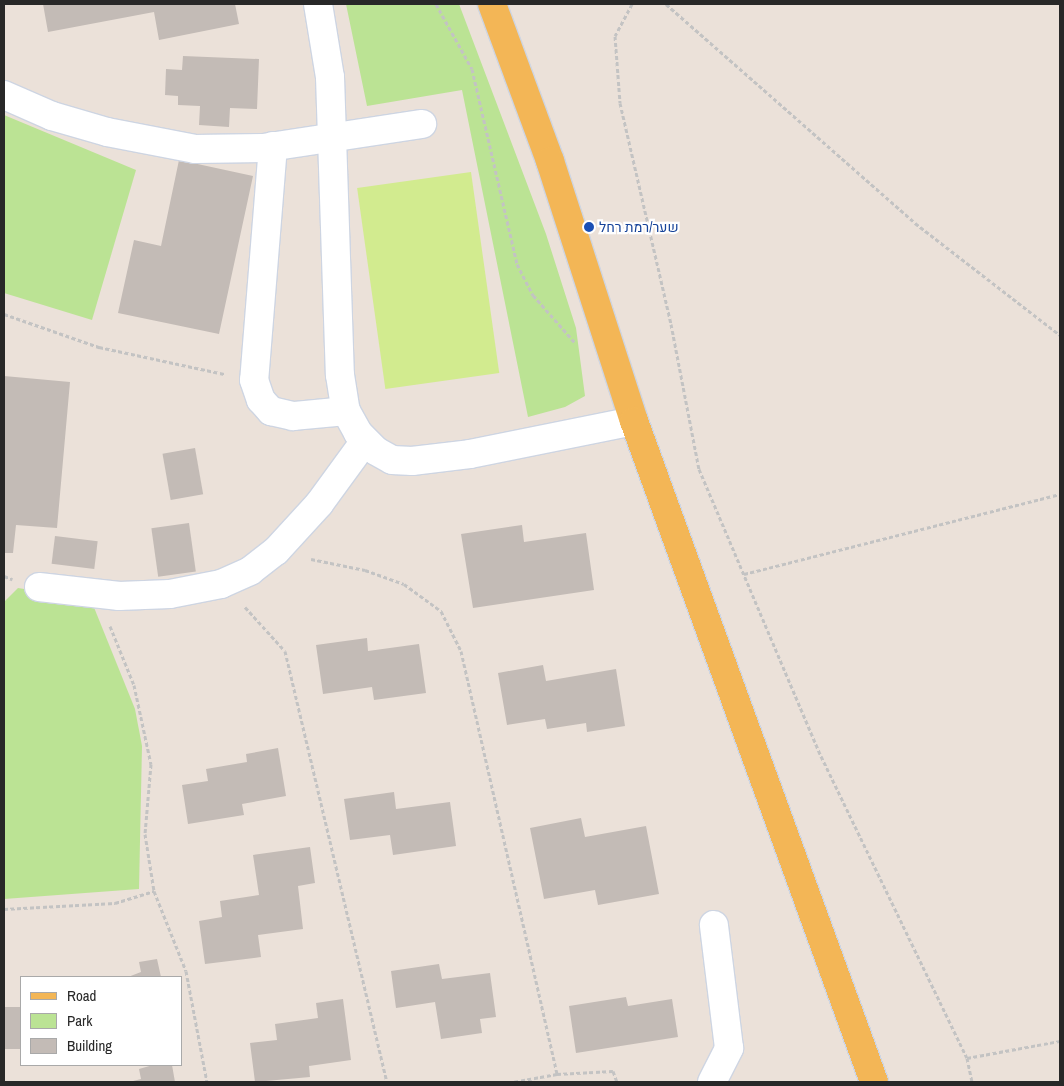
<!DOCTYPE html>
<html>
<head>
<meta charset="utf-8">
<style>
	body { margin:0 }
	#map { position:relative; width:1064px; height:1086px; overflow:hidden; background:#ebe1d9; font-family:"Archivo Narrow",Heebo,sans-serif }
	div>[style] { position:absolute }
	.green>* { inset:0; background:#bbe394 }
	.pitch>* { inset:0; background:#d2eb8f; transform-origin:0 0 }
	.building>* { inset:0; background:#c3bbb6; transform-origin:0 0 }
	.path>* { height:3px; margin-top:-1.5px; transform-origin:0; background:repeating-linear-gradient(90deg,#c3c3c3 0 4px,transparent 0 6.5px) }
	.roads { filter:drop-shadow(1px 0 #ced5e2) drop-shadow(-1px 0 #ced5e2) drop-shadow(0 1px #ced5e2) drop-shadow(0 -1px #ced5e2) }
	.minor>* { height:28px; margin:-14px; padding:0 14px; transform-origin:14px; border-radius:14px; background:#fff }
	.major>* { height:28px; margin:-14px; padding:0 14px; transform-origin:14px; border-radius:14px; background:#f3b656 }
	.dots>* { width:14px; height:14px; translate:-50% -50%; box-sizing:border-box; border:2px solid #fff; border-radius:50% }
	span { translate:-50% -50%; white-space:nowrap; text-align:center; line-height:1.15; -webkit-text-stroke:4.5px #fff; paint-order:stroke }
	.transit-label { font-size:14px; color:#164399 }
	.left { translate:0 -50%; text-align:left }
	.frame { position:absolute; inset:0; border:5px solid #282828; pointer-events:none }
	.legend { position:absolute; left:20px; top:976px; width:162px; height:90px; box-sizing:border-box; background:#fff; border:1px solid #a9a9a9; margin:0; padding:6px 9px; list-style:none; font-size:15px; color:#282828 }
	.legend li { display:flex; align-items:center; gap:10px; height:25px }
	.legend b { width:25px; border:1px solid #a9a9a9 }
</style>
</head>
<body>
<div id="map">
	<div class="green">
		<div style="clip-path:polygon(346px 4px,459px 4px,546px 234px,576px 328px,585px 396px,565px 407px,528px 417px,462px 90px,367px 106px)"></div>
		<div style="clip-path:polygon(4px 115px,136px 170px,92px 320px,4px 293px)"></div>
		<div style="clip-path:polygon(18px 588px,91px 600px,135px 709px,142px 746px,139px 889px,4px 899px,4px 602px)"></div>
	</div>
	<div class="pitch">
		<div style="left:471px;top:172px;width:203px;height:115px;rotate:82deg"></div>
	</div>
	<div class="building">
		<div style="clip-path:polygon(43px 4px,235px 4px,239px 24px,159px 40px,154px 12px,48px 32px)"></div>
		<div style="clip-path:polygon(183px 56px,259px 59px,257px 109px,230px 108px,229px 127px,199px 125px,200px 106px,178px 105px,178px 96px,165px 95px,166px 69px,182px 70px)"></div>
		<div style="clip-path:polygon(179px 160px,253px 176px,219px 334px,118px 313px,134px 240px,161px 246px)"></div>
		<div style="clip-path:polygon(4px 376px,70px 382px,57px 528px,16px 525px,13px 553px,4px 553px)"></div>
		<div style="left:195px;top:448px;width:47px;height:33px;rotate:80deg"></div>
		<div style="left:189px;top:523px;width:49px;height:38px;rotate:82deg"></div>
		<div style="clip-path:polygon(522px 525px,524px 542px,586px 533px,594px 590px,473px 608px,461px 534px)"></div>
		<div style="left:55px;top:536px;width:43px;height:28px;rotate:7deg"></div>
		<div style="clip-path:polygon(367px 638px,368px 651px,419px 644px,426px 693px,374px 700px,372px 687px,323px 694px,316px 645px)"></div>
		<div style="clip-path:polygon(543px 665px,546px 681px,616px 669px,625px 726px,587px 732px,586px 723px,547px 729px,545px 719px,507px 725px,498px 673px)"></div>
		<div style="clip-path:polygon(278px 748px,286px 796px,242px 804px,244px 815px,188px 824px,182px 785px,208px 781px,206px 769px,247px 762px,246px 754px)"></div>
		<div style="clip-path:polygon(394px 792px,396px 809px,450px 802px,456px 846px,393px 855px,390px 835px,350px 840px,344px 799px)"></div>
		<div style="clip-path:polygon(581px 818px,585px 837px,646px 826px,659px 894px,598px 905px,595px 890px,544px 899px,530px 828px)"></div>
		<div style="clip-path:polygon(310px 847px,315px 883px,298px 886px,303px 929px,258px 935px,261px 957px,205px 964px,199px 921px,222px 917px,220px 901px,259px 895px,253px 855px)"></div>
		<div style="clip-path:polygon(157px 959px,161px 977px,128px 977px,141px 972px,139px 962px)"></div>
		<div style="clip-path:polygon(439px 964px,442px 979px,490px 973px,496px 1017px,480px 1019px,482px 1033px,441px 1039px,435px 1002px,396px 1008px,391px 971px)"></div>
		<div style="clip-path:polygon(626px 997px,628px 1006px,672px 999px,678px 1037px,576px 1053px,569px 1006px)"></div>
		<div style="clip-path:polygon(343px 999px,351px 1060px,309px 1066px,310px 1077px,255px 1082px,250px 1043px,277px 1040px,275px 1024px,318px 1018px,316px 1003px)"></div>
		<div style="left:21px;top:1007px;width:42px;height:17px;rotate:90deg"></div>
		<div style="clip-path:polygon(153px 1065px,172px 1065px,175px 1082px,129px 1082px,141px 1079px,139px 1069px)"></div>
	</div>
	<div class="path">
		<div style="left:436px;top:4px;width:74px;rotate:61deg"></div>
		<div style="left:472px;top:69px;width:200px;rotate:77deg"></div>
		<div style="left:517px;top:264px;width:35px;rotate:63deg"></div>
		<div style="left:533px;top:295px;width:65px;rotate:48.7deg"></div>
		<div style="left:632px;top:4px;width:36px;rotate:118deg"></div>
		<div style="left:615px;top:36px;width:67px;rotate:85.7deg"></div>
		<div style="left:620px;top:103px;width:227px;rotate:77deg"></div>
		<div style="left:671px;top:324px;width:148px;rotate:79.1deg"></div>
		<div style="left:699px;top:469px;width:312px;rotate:67deg"></div>
		<div style="left:821px;top:756px;width:335px;rotate:64.2deg"></div>
		<div style="left:967px;top:1058px;width:25px;rotate:78deg"></div>
		<div style="left:666px;top:4px;width:332px;rotate:41.3deg"></div>
		<div style="left:915px;top:223px;width:183px;rotate:37.7deg"></div>
		<div style="left:4px;top:314px;width:101px;rotate:19.2deg"></div>
		<div style="left:99px;top:347px;width:128px;rotate:12.2deg"></div>
		<div style="left:311px;top:559px;width:55px;rotate:11.5deg"></div>
		<div style="left:365px;top:570px;width:41px;rotate:19.7deg"></div>
		<div style="left:404px;top:584px;width:46px;rotate:36.1deg"></div>
		<div style="left:441px;top:611px;width:45px;rotate:63.4deg"></div>
		<div style="left:461px;top:651px;width:434px;rotate:77.2deg"></div>
		<div style="left:557px;top:1074px;width:45px;rotate:169.7deg"></div>
		<div style="left:744px;top:574px;width:326px;rotate:-14.2deg"></div>
		<div style="left:4px;top:576px;width:9px;rotate:21deg"></div>
		<div style="left:245px;top:607px;width:59px;rotate:47.7deg"></div>
		<div style="left:285px;top:651px;width:443px;rotate:76.7deg"></div>
		<div style="left:110px;top:626px;width:64px;rotate:67.9deg"></div>
		<div style="left:134px;top:685px;width:81px;rotate:77.9deg"></div>
		<div style="left:151px;top:764px;width:70px;rotate:94.9deg"></div>
		<div style="left:145px;top:834px;width:58px;rotate:81deg"></div>
		<div style="left:154px;top:891px;width:86px;rotate:68.2deg"></div>
		<div style="left:186px;top:971px;width:113px;rotate:79.3deg"></div>
		<div style="left:4px;top:909px;width:111px;rotate:-3.1deg"></div>
		<div style="left:115px;top:903px;width:41px;rotate:-17.1deg"></div>
		<div style="left:967px;top:1058px;width:95px;rotate:-10.4deg"></div>
		<div style="left:557px;top:1074px;width:56px;rotate:-3.1deg"></div>
		<div style="left:613px;top:1071px;width:12px;rotate:70deg"></div>
	</div>
	<div class="roads">
		<div class="minor">
			<div style="left:318px;top:4px;width:74px;rotate:80.7deg"></div>
			<div style="left:330px;top:77px;width:298px;rotate:88.1deg"></div>
			<div style="left:340px;top:375px;width:36px;rotate:81deg"></div>
			<div style="left:346px;top:411px;width:25px;rotate:61deg"></div>
			<div style="left:358px;top:433px;width:25px;rotate:45deg"></div>
			<div style="left:376px;top:451px;width:18px;rotate:29deg"></div>
			<div style="left:392px;top:460px;width:20px;rotate:3deg"></div>
			<div style="left:412px;top:461px;width:58px;rotate:-6.9deg"></div>
			<div style="left:470px;top:454px;width:167px;rotate:-11.4deg"></div>
			<div style="left:4px;top:95px;width:52px;rotate:23.6deg"></div>
			<div style="left:52px;top:116px;width:57px;rotate:16.2deg"></div>
			<div style="left:107px;top:132px;width:90px;rotate:10.9deg"></div>
			<div style="left:195px;top:149px;width:68px;rotate:-0.8deg"></div>
			<div style="left:263px;top:148px;width:161px;rotate:-8.6deg"></div>
			<div style="left:273px;top:146px;width:235px;rotate:94.6deg"></div>
			<div style="left:254px;top:380px;width:21px;rotate:71deg"></div>
			<div style="left:261px;top:400px;width:15px;rotate:48deg"></div>
			<div style="left:271px;top:411px;width:23px;rotate:13deg"></div>
			<div style="left:293px;top:416px;width:53px;rotate:-5.4deg"></div>
			<div style="left:39px;top:587px;width:81px;rotate:6.4deg"></div>
			<div style="left:119px;top:596px;width:51px;rotate:-2.2deg"></div>
			<div style="left:170px;top:594px;width:52px;rotate:-11.1deg"></div>
			<div style="left:221px;top:584px;width:32px;rotate:-24deg"></div>
			<div style="left:250px;top:571px;width:33px;rotate:-38deg"></div>
			<div style="left:276px;top:551px;width:64px;rotate:-47.5deg"></div>
			<div style="left:319px;top:504px;width:78px;rotate:-53.9deg"></div>
			<div style="left:712px;top:1082px;width:38px;rotate:-63deg"></div>
			<div style="left:729px;top:1048px;width:124px;rotate:-97deg"></div>
		</div>
		<div class="major">
			<div style="left:492px;top:4px;width:167px;rotate:69.7deg"></div>
			<div style="left:550px;top:161px;width:273px;rotate:72.1deg"></div>
			<div style="left:634px;top:421px;width:703px;rotate:70.04deg"></div>
		</div>
	</div>
	<div class="dots">
		<div style="left:589px;top:227px;background:#1a4fb4"></div>
	</div>
	<div class="transit-label">
		<span class="left" style="left:599px;top:227px">שער/רמת רחל</span>
	</div>
	<div class="frame"></div>
	<ul class="legend">
	<li><b style="height:6px;background:#f3b656"></b>Road</li>
	<li><b style="height:14px;background:#bbe394"></b>Park</li>
	<li><b style="height:14px;background:#c3bbb6"></b>Building</li>
	</ul>
</div>
</body>
</html>
